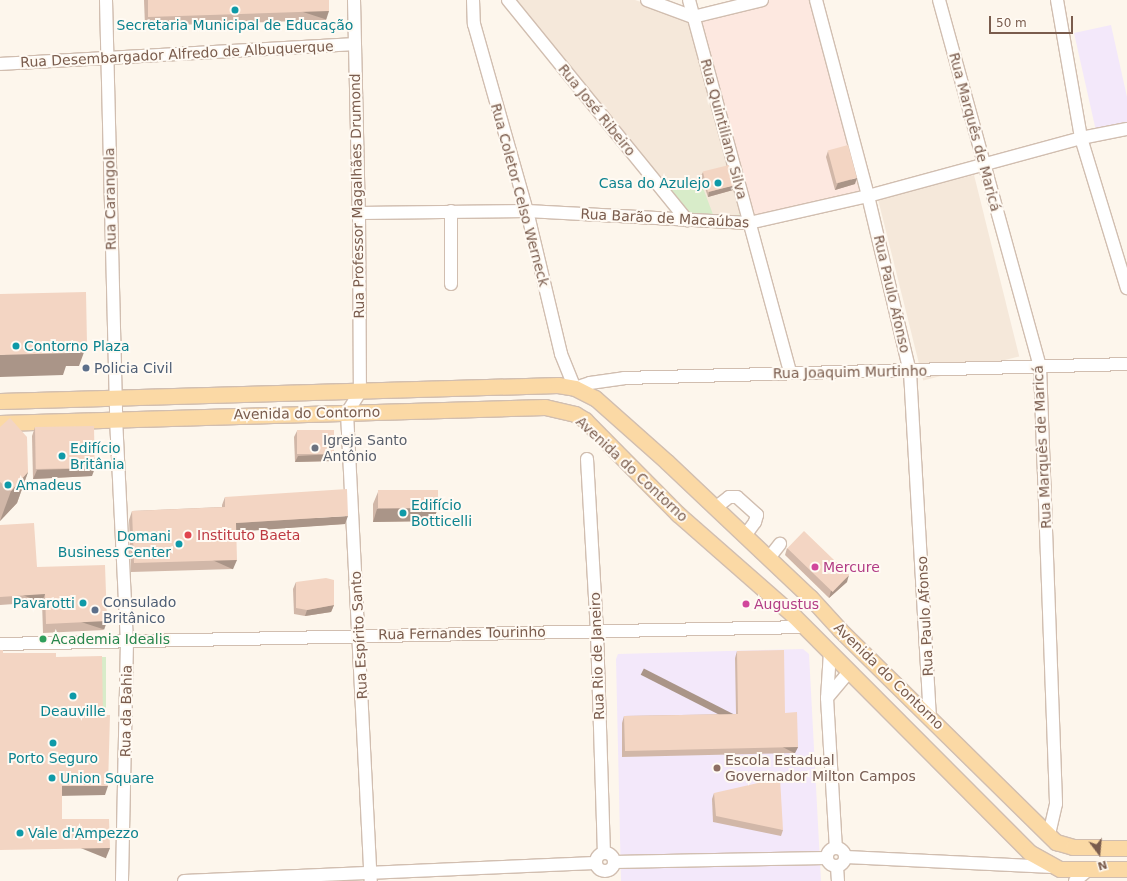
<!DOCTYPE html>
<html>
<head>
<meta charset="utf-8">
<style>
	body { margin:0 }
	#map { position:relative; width:1127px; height:881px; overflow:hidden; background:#fdf6ec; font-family:"DejaVu Sans",sans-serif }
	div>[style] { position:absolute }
	.residential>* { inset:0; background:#f5e8da; transform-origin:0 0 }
	.commercial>* { inset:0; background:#fde8e0 }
	.education>* { inset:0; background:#f3e8fa }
	.green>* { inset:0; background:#d8ecc9 }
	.roads { filter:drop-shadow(1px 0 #d1beb0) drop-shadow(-1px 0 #d1beb0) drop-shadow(0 1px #d1beb0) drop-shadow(0 -1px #d1beb0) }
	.minor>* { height:12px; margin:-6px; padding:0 6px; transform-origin:6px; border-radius:6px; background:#fff }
	.minor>.ring { margin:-6px; padding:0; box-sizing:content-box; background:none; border:12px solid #fff; border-radius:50% }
	.major>* { height:15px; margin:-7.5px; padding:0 7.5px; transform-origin:7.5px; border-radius:7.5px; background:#fbd9a5 }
	.wall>* { inset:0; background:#d1b7a8 }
	.shaded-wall>* { inset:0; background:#aa9588; transform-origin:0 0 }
	.building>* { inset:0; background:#f3d5c3; transform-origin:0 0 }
	.dots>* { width:11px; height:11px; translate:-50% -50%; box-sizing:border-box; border:2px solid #fffaf3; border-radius:50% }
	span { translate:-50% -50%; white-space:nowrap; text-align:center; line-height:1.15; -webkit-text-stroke:4px #fffaf3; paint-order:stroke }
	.culture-label { font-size:14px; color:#0d838f }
	.right { translate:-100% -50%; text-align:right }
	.left { translate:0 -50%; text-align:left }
	.street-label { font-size:14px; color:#7a5c4d }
	.service-label { font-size:14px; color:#4e5e75 }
	.worship-label { font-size:14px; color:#5b616d }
	.health-label { font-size:14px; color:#be3a42 }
	.hotel-label { font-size:14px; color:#b23c85 }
	.leisure-label { font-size:14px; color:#27864d }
	.education-label { font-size:14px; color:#785e54 }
	.north { position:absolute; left:1079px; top:833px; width:40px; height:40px; -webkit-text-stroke:3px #fffaf3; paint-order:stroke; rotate:164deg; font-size:11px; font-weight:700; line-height:16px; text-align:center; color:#7a5c4d }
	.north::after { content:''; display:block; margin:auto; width:14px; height:18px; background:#7a5c4d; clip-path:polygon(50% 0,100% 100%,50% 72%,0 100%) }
	.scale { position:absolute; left:989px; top:16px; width:84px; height:18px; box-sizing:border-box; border:2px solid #7a5c4d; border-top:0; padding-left:5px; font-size:12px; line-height:14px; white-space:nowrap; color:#7a5c4d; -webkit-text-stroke:3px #fffaf3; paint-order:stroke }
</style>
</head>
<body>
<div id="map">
	<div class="residential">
		<div style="clip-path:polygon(516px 0,635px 0,692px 19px,745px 214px,714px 217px,711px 212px,661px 189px)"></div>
		<div style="left:974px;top:175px;width:187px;height:99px;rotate:76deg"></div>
	</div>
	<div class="commercial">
		<div style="clip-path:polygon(767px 0,816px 0,867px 196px,748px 223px,692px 19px)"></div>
	</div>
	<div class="education">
		<div style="clip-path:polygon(1111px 25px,1127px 97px,1127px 124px,1096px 131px,1074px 33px)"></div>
		<div style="clip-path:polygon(803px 649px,809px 654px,821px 881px,621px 881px,616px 659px,618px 654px)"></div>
	</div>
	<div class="green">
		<div style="clip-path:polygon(700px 180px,714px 217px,745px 214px,748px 223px,686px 218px,661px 189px)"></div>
		<div style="clip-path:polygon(53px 657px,106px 657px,106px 725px)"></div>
	</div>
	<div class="roads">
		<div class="minor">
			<div style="left:106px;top:0;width:418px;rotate:88.6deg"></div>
			<div style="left:116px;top:418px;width:223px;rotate:87.2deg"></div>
			<div style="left:127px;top:641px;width:240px;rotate:91.2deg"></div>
			<div style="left:354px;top:0;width:213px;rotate:88.7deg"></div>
			<div style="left:359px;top:213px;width:179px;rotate:89.7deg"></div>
			<div style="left:360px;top:392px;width:25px;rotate:122deg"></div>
			<div style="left:347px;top:413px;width:469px;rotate:87.1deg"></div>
			<div style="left:473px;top:0;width:24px;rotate:88deg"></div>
			<div style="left:474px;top:24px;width:194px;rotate:74.2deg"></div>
			<div style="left:527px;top:211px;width:147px;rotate:76.6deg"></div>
			<div style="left:561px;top:354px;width:37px;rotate:68deg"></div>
			<div style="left:575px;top:388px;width:16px;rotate:-18deg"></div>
			<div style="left:590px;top:383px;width:34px;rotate:-8deg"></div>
			<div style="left:624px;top:378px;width:503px;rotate:-1.59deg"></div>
			<div style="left:508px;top:0;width:284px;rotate:50.9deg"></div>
			<div style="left:647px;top:0;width:49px;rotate:20.3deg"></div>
			<div style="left:693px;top:17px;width:71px;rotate:-13.8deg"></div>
			<div style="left:689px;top:0;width:386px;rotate:74.8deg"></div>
			<div style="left:816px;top:0;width:203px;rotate:75.1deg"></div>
			<div style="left:868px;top:196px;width:181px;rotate:76.6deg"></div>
			<div style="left:910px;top:372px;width:344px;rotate:86.7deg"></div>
			<div style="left:939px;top:0;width:380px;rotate:74.6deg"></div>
			<div style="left:1040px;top:366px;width:438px;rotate:87.9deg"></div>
			<div style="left:1056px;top:804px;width:31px;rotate:103deg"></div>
			<div style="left:1057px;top:0;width:140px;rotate:80.1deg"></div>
			<div style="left:1081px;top:138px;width:157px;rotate:73deg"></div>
			<div style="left:0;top:64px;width:355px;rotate:-3.2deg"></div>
			<div style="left:451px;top:211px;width:73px;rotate:90deg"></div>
			<div style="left:359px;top:213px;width:168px;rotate:-0.7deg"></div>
			<div style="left:527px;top:211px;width:222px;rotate:3.1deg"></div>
			<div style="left:749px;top:223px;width:122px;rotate:-12.8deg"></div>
			<div style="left:868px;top:196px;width:221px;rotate:-15.2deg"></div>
			<div style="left:1081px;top:138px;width:47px;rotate:-11.1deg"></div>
			<div style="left:587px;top:459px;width:173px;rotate:86.7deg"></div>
			<div style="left:597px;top:632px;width:221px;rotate:88.2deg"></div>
			<div style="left:715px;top:508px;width:18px;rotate:-38deg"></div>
			<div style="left:729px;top:497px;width:8px"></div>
			<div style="left:737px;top:497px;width:27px;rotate:42deg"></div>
			<div style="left:757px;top:515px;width:7px;rotate:106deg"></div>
			<div style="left:755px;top:522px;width:17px;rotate:126deg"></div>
			<div style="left:769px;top:558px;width:18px;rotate:-52deg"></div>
			<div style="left:0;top:644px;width:804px;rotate:-1.21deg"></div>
			<div style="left:830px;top:652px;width:46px;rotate:93.7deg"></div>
			<div style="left:827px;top:698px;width:150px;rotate:86.6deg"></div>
			<div style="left:827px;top:698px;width:35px;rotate:-50deg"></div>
			<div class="ring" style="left:827px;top:848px;width:6px;height:6px"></div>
			<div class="ring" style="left:596px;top:853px;width:6px;height:6px"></div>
			<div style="left:846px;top:857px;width:207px;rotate:2.8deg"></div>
			<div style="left:614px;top:862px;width:212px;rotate:-1.1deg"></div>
			<div style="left:837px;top:867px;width:14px;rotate:86deg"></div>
			<div style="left:184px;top:881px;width:411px;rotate:-2.5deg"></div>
			<div style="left:1075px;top:881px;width:16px;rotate:-40deg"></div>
		</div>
		<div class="major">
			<div style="left:0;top:401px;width:558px;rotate:-1.64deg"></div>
			<div style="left:558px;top:385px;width:17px;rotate:10deg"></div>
			<div style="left:575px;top:388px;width:22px;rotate:27deg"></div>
			<div style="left:595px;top:398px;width:96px;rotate:41.6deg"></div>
			<div style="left:667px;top:462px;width:197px;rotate:43.4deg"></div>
			<div style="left:810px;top:597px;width:45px;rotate:47.7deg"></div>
			<div style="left:840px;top:630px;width:303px;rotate:44.5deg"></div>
			<div style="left:1056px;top:842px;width:18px;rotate:16deg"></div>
			<div style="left:1073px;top:847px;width:54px;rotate:1.1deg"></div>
			<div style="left:0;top:423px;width:545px;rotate:-1.68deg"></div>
			<div style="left:545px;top:407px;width:31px;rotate:13deg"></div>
			<div style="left:575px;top:414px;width:12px;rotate:31deg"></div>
			<div style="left:585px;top:420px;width:132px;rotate:45.3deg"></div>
			<div style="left:678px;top:514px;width:153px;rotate:41.3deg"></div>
			<div style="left:793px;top:615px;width:334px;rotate:45.1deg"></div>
			<div style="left:1029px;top:852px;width:35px;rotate:29deg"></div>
			<div style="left:1060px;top:869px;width:67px"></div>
		</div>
	</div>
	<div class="wall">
		<div style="clip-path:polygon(144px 0,329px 0,326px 20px,145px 26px)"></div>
		<div style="clip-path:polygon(828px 151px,855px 184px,835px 190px,826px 157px)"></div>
		<div style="clip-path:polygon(703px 172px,733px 190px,708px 197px,701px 176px)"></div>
		<div style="clip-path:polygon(0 427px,28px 472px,17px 503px,0 521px)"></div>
		<div style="clip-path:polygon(35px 427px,92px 476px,33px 479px,32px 436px)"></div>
		<div style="clip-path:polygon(297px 431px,334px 454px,332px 461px,295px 462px,294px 437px)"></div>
		<div style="clip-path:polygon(378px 492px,438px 508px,433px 521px,373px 522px,373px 504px)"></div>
		<div style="clip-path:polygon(225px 497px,345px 524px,236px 531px,233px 569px,131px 572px,129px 520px,132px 511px,222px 507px,222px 505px)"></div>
		<div style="clip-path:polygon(0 525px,37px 567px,104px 630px,43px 633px,42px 602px,0 605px)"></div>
		<div style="clip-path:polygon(787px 548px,847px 582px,829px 598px,785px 555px)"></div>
		<div style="clip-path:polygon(296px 582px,334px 605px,331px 612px,305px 616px,294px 614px,293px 589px)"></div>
		<div style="clip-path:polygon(737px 651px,785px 713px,798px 747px,795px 753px,622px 757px,622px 723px,624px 716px,736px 714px,735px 658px)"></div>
		<div style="clip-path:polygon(714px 793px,783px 830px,781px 836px,713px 822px,712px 799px)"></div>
	</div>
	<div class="shaded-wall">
		<div style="left:329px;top:11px;width:9px;height:181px;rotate:108deg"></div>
		<div style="clip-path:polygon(857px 178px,855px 184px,835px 190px,838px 183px)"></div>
		<div style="clip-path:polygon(734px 185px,733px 190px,708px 197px,709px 192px)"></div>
		<div style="clip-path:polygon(71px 344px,87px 344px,79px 366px,66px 366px,63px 375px,0 377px,0 355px)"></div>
		<div style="clip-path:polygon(334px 454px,332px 461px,295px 462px,298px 456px)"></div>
		<div style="clip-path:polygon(95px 468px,92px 476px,33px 479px,37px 470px)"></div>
		<div style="clip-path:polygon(28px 472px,17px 503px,0 521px,11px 491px)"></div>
		<div style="clip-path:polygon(438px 508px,433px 521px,373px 522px,377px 509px)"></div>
		<div style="clip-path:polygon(348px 516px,345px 524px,233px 532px,236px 523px)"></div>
		<div style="left:237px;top:560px;width:10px;height:103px;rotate:114deg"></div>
		<div style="clip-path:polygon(849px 575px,847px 582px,829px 598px,831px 591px)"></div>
		<div style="left:45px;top:594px;width:9px;height:45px;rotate:111deg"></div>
		<div style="clip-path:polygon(334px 605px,331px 612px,305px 616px,307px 610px)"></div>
		<div style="left:107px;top:621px;width:9px;height:61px;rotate:108deg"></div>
		<div style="left:798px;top:747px;width:7px;height:173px;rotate:117deg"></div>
		<div style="clip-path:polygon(62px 786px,108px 786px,105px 795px,58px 796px)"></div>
		<div style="left:110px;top:848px;width:11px;height:110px;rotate:112deg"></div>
	</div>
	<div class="building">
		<div style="clip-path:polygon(148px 0,329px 0,329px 11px,148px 17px)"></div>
		<div style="left:848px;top:145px;width:34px;height:21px;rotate:75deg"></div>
		<div style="left:729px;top:165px;width:21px;height:27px;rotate:76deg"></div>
		<div style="clip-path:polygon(86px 292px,87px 344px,71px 344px,71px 353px,0 355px,0 294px)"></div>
		<div style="clip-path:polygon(10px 418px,27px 437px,28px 472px,11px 491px,0 482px,0 427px)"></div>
		<div style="left:94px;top:426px;width:42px;height:59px;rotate:89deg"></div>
		<div style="left:334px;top:430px;width:24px;height:37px;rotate:90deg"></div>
		<div style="clip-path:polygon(347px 489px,348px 516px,236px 523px,237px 560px,134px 563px,132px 511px,225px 507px,225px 497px)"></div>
		<div style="left:438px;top:490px;width:18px;height:60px;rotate:90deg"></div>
		<div style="clip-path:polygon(34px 523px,37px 567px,105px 565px,107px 621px,46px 624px,45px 594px,0 597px,0 525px)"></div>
		<div style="left:804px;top:531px;width:63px;height:24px;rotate:44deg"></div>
		<div style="clip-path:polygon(326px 578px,334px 580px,334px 605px,307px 610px,296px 608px,296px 582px)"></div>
		<div style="clip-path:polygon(0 650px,3px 650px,3px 653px,56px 653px,56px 657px,102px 656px,103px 715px,110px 715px,108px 786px,62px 786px,62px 819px,109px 819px,110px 848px,0 850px)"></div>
		<div style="clip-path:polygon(784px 650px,785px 713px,797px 712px,798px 747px,625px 751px,624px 716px,738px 714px,737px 651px)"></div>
		<div style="clip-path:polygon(780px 778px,783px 830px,716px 816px,714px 793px)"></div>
	</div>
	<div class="dots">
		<div style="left:235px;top:10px;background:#0f9aa8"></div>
		<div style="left:718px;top:183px;background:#0f9aa8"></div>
		<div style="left:16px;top:346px;background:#0f9aa8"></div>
		<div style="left:86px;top:368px;background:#5c6f8a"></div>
		<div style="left:315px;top:448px;background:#6b7280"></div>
		<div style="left:62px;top:456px;background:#0f9aa8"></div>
		<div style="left:8px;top:485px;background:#0f9aa8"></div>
		<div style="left:403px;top:513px;background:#0f9aa8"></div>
		<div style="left:188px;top:535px;background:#e0444e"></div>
		<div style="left:179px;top:544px;background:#0f9aa8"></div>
		<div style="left:815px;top:567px;background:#d1479c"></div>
		<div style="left:83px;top:603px;background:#0f9aa8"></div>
		<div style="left:746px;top:604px;background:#d1479c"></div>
		<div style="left:95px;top:610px;background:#5c6f8a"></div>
		<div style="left:43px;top:639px;background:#2e9e5b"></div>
		<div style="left:73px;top:696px;background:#0f9aa8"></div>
		<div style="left:53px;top:743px;background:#0f9aa8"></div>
		<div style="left:717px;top:768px;background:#8d6e63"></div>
		<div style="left:52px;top:778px;background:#0f9aa8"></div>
		<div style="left:20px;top:833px;background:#0f9aa8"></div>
	</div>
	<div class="culture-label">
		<span style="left:235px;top:25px">Secretaria Municipal de Educação</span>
		<span class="right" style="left:710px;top:183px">Casa do Azulejo</span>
		<span class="left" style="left:24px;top:346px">Contorno Plaza</span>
		<span class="left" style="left:70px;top:456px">Edifício<br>Britânia</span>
		<span class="left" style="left:16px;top:485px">Amadeus</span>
		<span class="left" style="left:411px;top:513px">Edifício<br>Botticelli</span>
		<span class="right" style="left:171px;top:544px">Domani<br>Business Center</span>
		<span class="right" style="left:75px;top:603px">Pavarotti</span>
		<span style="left:73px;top:711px">Deauville</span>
		<span style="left:53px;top:758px">Porto Seguro</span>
		<span class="left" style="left:60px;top:778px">Union Square</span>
		<span class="left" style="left:28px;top:833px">Vale d'Ampezzo</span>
	</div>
	<div class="street-label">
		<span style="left:177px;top:54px;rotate:-3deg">Rua Desembargador Alfredo de Albuquerque</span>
		<span style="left:597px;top:110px;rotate:51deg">Rua José Ribeiro</span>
		<span style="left:724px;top:129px;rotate:75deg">Rua Quintiliano Silva</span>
		<span style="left:975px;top:132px;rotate:75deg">Rua Marquês de Maricá</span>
		<span style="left:520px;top:195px;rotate:75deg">Rua Coletor Celso Werneck</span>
		<span style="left:357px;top:196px;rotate:-91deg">Rua Professor Magalhães Drumond</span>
		<span style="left:110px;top:199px;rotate:-91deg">Rua Carangola</span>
		<span style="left:665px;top:218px;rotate:3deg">Rua Barão de Macaúbas</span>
		<span style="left:892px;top:294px;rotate:77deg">Rua Paulo Afonso</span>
		<span style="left:850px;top:372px;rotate:-1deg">Rua Joaquim Murtinho</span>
		<span style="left:307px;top:413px;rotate:-1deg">Avenida do Contorno</span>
		<span style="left:1042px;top:447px;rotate:-93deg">Rua Marquês de Maricá</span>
		<span style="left:632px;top:469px;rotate:43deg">Avenida do Contorno</span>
		<span style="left:925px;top:616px;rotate:-93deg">Rua Paulo Afonso</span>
		<span style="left:462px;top:633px;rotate:-1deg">Rua Fernandes Tourinho</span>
		<span style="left:359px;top:635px;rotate:-93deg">Rua Espírito Santo</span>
		<span style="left:597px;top:656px;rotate:-92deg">Rua Rio de Janeiro</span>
		<span style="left:889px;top:676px;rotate:44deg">Avenida do Contorno</span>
		<span style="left:126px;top:711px;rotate:-89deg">Rua da Bahia</span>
	</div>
	<div class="service-label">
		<span class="left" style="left:94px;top:368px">Policia Civil</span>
		<span class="left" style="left:103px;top:610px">Consulado<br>Britânico</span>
	</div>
	<div class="worship-label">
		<span class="left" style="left:323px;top:448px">Igreja Santo<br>Antônio</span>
	</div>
	<div class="health-label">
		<span class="left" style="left:197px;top:535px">Instituto Baeta</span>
	</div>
	<div class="hotel-label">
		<span class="left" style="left:823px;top:567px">Mercure</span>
		<span class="left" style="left:754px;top:604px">Augustus</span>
	</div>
	<div class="leisure-label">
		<span class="left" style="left:51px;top:639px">Academia Idealis</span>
	</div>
	<div class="education-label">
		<span class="left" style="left:725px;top:768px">Escola Estadual<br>Governador Milton Campos</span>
	</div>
	<div class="north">N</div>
	<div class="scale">50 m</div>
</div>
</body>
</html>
